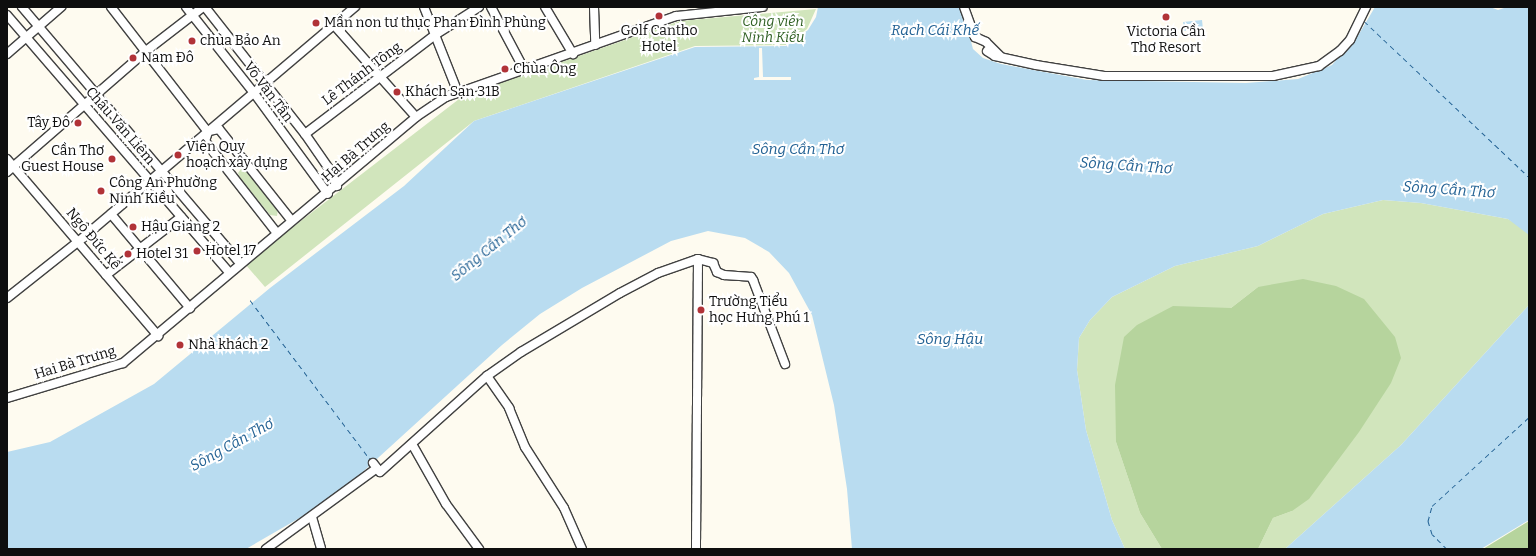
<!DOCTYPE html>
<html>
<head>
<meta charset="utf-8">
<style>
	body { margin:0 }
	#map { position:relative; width:1536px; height:556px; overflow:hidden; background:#fefbf0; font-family:Bitter,serif }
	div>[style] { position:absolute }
	.green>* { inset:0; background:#d1e5bc }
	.forest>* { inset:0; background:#b6d49d }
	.water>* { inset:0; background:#b9dcf0; transform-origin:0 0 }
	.pier>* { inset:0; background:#fefbf0 }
	.ferry>* { height:1px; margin-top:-0.5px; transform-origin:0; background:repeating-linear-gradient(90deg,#236294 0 5px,transparent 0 9px) }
	.roads { filter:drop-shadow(1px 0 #414141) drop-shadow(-1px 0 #414141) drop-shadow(0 1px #414141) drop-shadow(0 -1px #414141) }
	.minor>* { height:8px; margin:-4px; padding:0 4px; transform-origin:4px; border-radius:4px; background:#fff }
	.dots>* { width:11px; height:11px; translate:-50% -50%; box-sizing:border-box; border:2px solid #fff; border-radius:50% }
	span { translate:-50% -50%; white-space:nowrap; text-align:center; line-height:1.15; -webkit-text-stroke:4px #fff; paint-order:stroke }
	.park-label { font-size:14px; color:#306024; font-style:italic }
	.poi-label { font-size:14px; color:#0e0e0e }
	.left { translate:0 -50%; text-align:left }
	.right { translate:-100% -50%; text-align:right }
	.street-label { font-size:14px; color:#0e0e0e }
	.water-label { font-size:15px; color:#236294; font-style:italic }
	.frame { position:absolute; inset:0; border:8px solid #0e0e0e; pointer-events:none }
</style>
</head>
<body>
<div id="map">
	<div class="green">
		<div style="clip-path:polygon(816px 9px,807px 29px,786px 45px,695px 46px,474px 121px,265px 287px,245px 264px,463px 96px,680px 21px)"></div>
		<div style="clip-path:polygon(241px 169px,248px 172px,278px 209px,277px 216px,270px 215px,240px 178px,238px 173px)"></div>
		<div style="clip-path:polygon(1383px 200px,1421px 203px,1508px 219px,1525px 229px,1529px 235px,1529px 305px,1401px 445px,1285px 549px,1258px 549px,1273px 518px,1292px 511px,1258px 287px,1231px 308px,1203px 308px,1117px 422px,1116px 442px,1140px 513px,1162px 549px,1125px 549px,1112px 520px,1086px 430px,1077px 370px,1079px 338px,1090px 320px,1112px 297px,1175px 266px,1258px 246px,1323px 214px)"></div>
	</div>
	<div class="forest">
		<div style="clip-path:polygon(1303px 279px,1336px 286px,1364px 299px,1395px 337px,1401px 358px,1391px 383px,1359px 432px,1309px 499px,1292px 511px,1273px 518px,1258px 549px,1162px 549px,1140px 513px,1116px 442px,1115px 385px,1124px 337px,1137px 325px,1173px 306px,1231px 308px,1258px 287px)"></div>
		<div style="clip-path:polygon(1529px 521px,1529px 549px,1483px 549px)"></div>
	</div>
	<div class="water">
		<div style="clip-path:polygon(818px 7px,962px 7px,973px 49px,983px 58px,1001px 64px,1087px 80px,1246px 83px,1298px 79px,1332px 65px,1359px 34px,1375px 7px,1490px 7px,1498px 10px,1507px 7px,1529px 7px,1529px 235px,1508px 219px,1421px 203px,1383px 200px,1323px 214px,1258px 246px,1175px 266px,1112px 297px,1090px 320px,1079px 338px,1077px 370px,1086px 430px,1112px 520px,1125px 549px,852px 549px,847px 489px,834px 405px,812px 315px,789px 273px,769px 252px,745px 238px,708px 231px,671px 241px,582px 288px,540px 314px,502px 345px,334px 498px,246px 549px,7px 549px,7px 452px,50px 442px,154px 384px,270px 288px,404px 186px,474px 121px,695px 47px,786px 46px,808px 30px,816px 17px)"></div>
		<div style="left:1202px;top:20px;width:9px;height:19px;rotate:84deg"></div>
		<div style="clip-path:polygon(1529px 305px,1529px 520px,1481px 549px,1285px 549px,1401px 445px)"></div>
	</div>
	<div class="pier">
		<div style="clip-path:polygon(759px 48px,762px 48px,763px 77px,791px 77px,791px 80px,754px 80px,754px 78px,759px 77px)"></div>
	</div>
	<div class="ferry">
		<div style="left:1364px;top:21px;width:227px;rotate:43.4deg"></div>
		<div style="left:250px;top:300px;width:199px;rotate:53deg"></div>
		<div style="left:1447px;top:549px;width:21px;rotate:-135deg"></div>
		<div style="left:1432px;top:534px;width:14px;rotate:-107deg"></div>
		<div style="left:1428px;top:521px;width:16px;rotate:-75deg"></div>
		<div style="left:1432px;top:506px;width:132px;rotate:-42.5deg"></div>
	</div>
	<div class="roads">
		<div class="minor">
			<div style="left:22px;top:7px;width:336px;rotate:49.6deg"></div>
			<div style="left:111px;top:7px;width:158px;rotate:52.2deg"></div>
			<div style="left:186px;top:7px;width:110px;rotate:51.7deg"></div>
			<div style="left:254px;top:93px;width:125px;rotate:53.8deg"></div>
			<div style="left:205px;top:7px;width:162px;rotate:51.8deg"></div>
			<div style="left:305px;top:134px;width:47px;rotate:55.3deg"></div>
			<div style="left:332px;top:173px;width:14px;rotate:69deg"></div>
			<div style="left:424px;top:7px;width:92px;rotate:68.4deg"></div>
			<div style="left:491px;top:7px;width:70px;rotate:62deg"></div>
			<div style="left:545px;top:7px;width:55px;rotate:59.2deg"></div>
			<div style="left:594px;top:7px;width:38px;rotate:88deg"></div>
			<div style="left:964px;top:7px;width:32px;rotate:70deg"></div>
			<div style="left:975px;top:37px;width:12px;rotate:24deg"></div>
			<div style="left:986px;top:42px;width:21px;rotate:45deg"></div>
			<div style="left:7px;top:15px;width:340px;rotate:49.2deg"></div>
			<div style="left:334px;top:25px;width:123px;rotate:48.3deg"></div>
			<div style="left:987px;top:51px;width:9px;rotate:32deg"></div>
			<div style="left:995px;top:56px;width:42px;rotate:12.4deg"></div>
			<div style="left:1036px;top:65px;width:69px;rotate:9.2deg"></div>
			<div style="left:1104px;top:76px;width:169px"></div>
			<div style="left:1273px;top:76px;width:47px;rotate:-12.3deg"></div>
			<div style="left:1319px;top:66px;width:26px;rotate:-36deg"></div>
			<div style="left:1340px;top:51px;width:15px;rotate:-48deg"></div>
			<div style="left:1350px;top:40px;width:37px;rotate:-64deg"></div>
			<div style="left:7px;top:54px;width:72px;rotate:-41deg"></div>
			<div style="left:209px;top:131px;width:10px;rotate:-11deg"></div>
			<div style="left:219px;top:129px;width:117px;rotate:51.6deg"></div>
			<div style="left:208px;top:132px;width:9px;rotate:108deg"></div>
			<div style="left:205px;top:141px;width:117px;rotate:52deg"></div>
			<div style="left:305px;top:134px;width:163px;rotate:-37.3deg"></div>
			<div style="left:435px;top:35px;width:52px;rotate:-32.5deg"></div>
			<div style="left:7px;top:159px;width:233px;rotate:49.5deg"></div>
			<div style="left:7px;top:172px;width:184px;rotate:-41deg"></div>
			<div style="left:146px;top:51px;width:72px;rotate:-37.7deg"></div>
			<div style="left:111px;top:214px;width:123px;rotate:50deg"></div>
			<div style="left:698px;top:259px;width:16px;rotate:15deg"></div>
			<div style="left:713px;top:263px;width:10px;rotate:66deg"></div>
			<div style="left:717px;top:272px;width:8px;rotate:23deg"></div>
			<div style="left:724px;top:275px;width:27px;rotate:4deg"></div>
			<div style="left:751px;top:277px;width:4px;rotate:56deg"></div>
			<div style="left:753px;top:280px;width:90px;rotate:69.1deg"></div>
			<div style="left:106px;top:275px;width:95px;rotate:-37.7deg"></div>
			<div style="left:7px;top:298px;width:92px;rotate:-38.4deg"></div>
			<div style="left:79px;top:241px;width:362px;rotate:-40.3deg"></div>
			<div style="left:487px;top:376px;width:39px;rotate:55deg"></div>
			<div style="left:509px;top:408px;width:42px;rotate:67.7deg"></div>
			<div style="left:525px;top:447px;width:72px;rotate:57.4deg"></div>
			<div style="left:564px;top:508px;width:45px;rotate:66.3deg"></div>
			<div style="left:7px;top:398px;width:121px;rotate:-16.8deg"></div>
			<div style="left:123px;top:363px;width:383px;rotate:-40deg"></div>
			<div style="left:416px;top:117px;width:36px;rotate:-34deg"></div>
			<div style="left:446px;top:97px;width:244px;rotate:-19.4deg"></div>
			<div style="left:676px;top:16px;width:87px;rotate:-5.9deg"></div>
			<div style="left:412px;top:444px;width:69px;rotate:60.5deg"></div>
			<div style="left:446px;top:504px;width:56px;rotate:53.7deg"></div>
			<div style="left:373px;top:463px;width:11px;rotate:52deg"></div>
			<div style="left:380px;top:472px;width:144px;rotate:-41.9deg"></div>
			<div style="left:487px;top:376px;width:42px;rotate:-35.2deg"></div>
			<div style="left:521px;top:352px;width:115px;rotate:-30.8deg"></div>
			<div style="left:620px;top:293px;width:43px;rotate:-27.8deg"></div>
			<div style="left:658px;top:273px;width:42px;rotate:-19.3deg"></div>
			<div style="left:698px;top:259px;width:290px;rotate:90.4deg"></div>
			<div style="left:312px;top:517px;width:33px;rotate:74deg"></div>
			<div style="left:266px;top:549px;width:137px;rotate:-36.1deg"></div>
		</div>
	</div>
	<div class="dots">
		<div style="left:659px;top:16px;background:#b13338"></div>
		<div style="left:1166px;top:17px;background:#b13338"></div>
		<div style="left:316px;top:23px;background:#b13338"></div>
		<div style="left:192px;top:41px;background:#b13338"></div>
		<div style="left:133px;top:58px;background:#b13338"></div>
		<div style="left:505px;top:69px;background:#b13338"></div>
		<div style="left:397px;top:92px;background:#b13338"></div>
		<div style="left:78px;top:123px;background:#b13338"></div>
		<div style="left:178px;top:155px;background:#b13338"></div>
		<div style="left:112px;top:159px;background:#b13338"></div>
		<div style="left:101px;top:191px;background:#b13338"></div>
		<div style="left:133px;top:227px;background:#b13338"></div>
		<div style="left:197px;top:251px;background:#b13338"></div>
		<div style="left:128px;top:254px;background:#b13338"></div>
		<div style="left:701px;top:310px;background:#b13338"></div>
		<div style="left:180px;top:345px;background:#b13338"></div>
	</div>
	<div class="park-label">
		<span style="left:773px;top:30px">Công viên<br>Ninh Kiều</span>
	</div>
	<div class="poi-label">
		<span class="left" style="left:324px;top:23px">Mần non tư thục Phan Đình Phùng</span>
		<span style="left:659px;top:39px">Golf Cantho<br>Hotel</span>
		<span style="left:1166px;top:40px">Victoria Cần<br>Thơ Resort</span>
		<span class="left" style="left:200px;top:41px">chùa Bảo An</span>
		<span class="left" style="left:141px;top:58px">Nam Đô</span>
		<span class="left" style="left:513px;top:69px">Chùa Ông</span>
		<span class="left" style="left:405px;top:92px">Khách Sạn 31B</span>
		<span class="right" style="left:70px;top:123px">Tây Đô</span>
		<span class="left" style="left:186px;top:155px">Viện Quy<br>hoạch xây dựng</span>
		<span class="right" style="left:104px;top:159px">Cần Thơ<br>Guest House</span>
		<span class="left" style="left:109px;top:191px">Công An Phường<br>Ninh Kiều</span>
		<span class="left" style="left:141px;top:227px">Hậu Giang 2</span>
		<span class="left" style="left:205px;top:251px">Hotel 17</span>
		<span class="left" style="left:136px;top:254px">Hotel 31</span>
		<span class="left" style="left:709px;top:310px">Trường Tiểu<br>học Hưng Phú 1</span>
		<span class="left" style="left:188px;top:345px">Nhà khách 2</span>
	</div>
	<div class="street-label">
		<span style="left:362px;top:74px;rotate:-37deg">Lê Thánh Tông</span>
		<span style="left:268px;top:92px;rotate:53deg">Võ Văn Tần</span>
		<span style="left:120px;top:126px;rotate:49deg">Châu Văn Liêm</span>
		<span style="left:356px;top:152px;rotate:-41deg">Hai Bà Trưng</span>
		<span style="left:93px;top:239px;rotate:50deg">Ngô Đức Kế</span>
		<span style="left:75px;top:363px;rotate:-17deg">Hai Bà Trưng</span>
	</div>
	<div class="water-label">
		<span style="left:935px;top:31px">Rạch Cái Khế</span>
		<span style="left:798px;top:150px">Sông Cần Thơ</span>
		<span style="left:1126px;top:166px;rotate:4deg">Sông Cần Thơ</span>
		<span style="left:1449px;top:190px;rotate:4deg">Sông Cần Thơ</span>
		<span style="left:489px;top:249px;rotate:-39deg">Sông Cần Thơ</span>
		<span style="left:950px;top:340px">Sông Hậu</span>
		<span style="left:232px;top:445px;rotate:-29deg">Sông Cần Thơ</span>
	</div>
	<div class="frame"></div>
</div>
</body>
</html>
